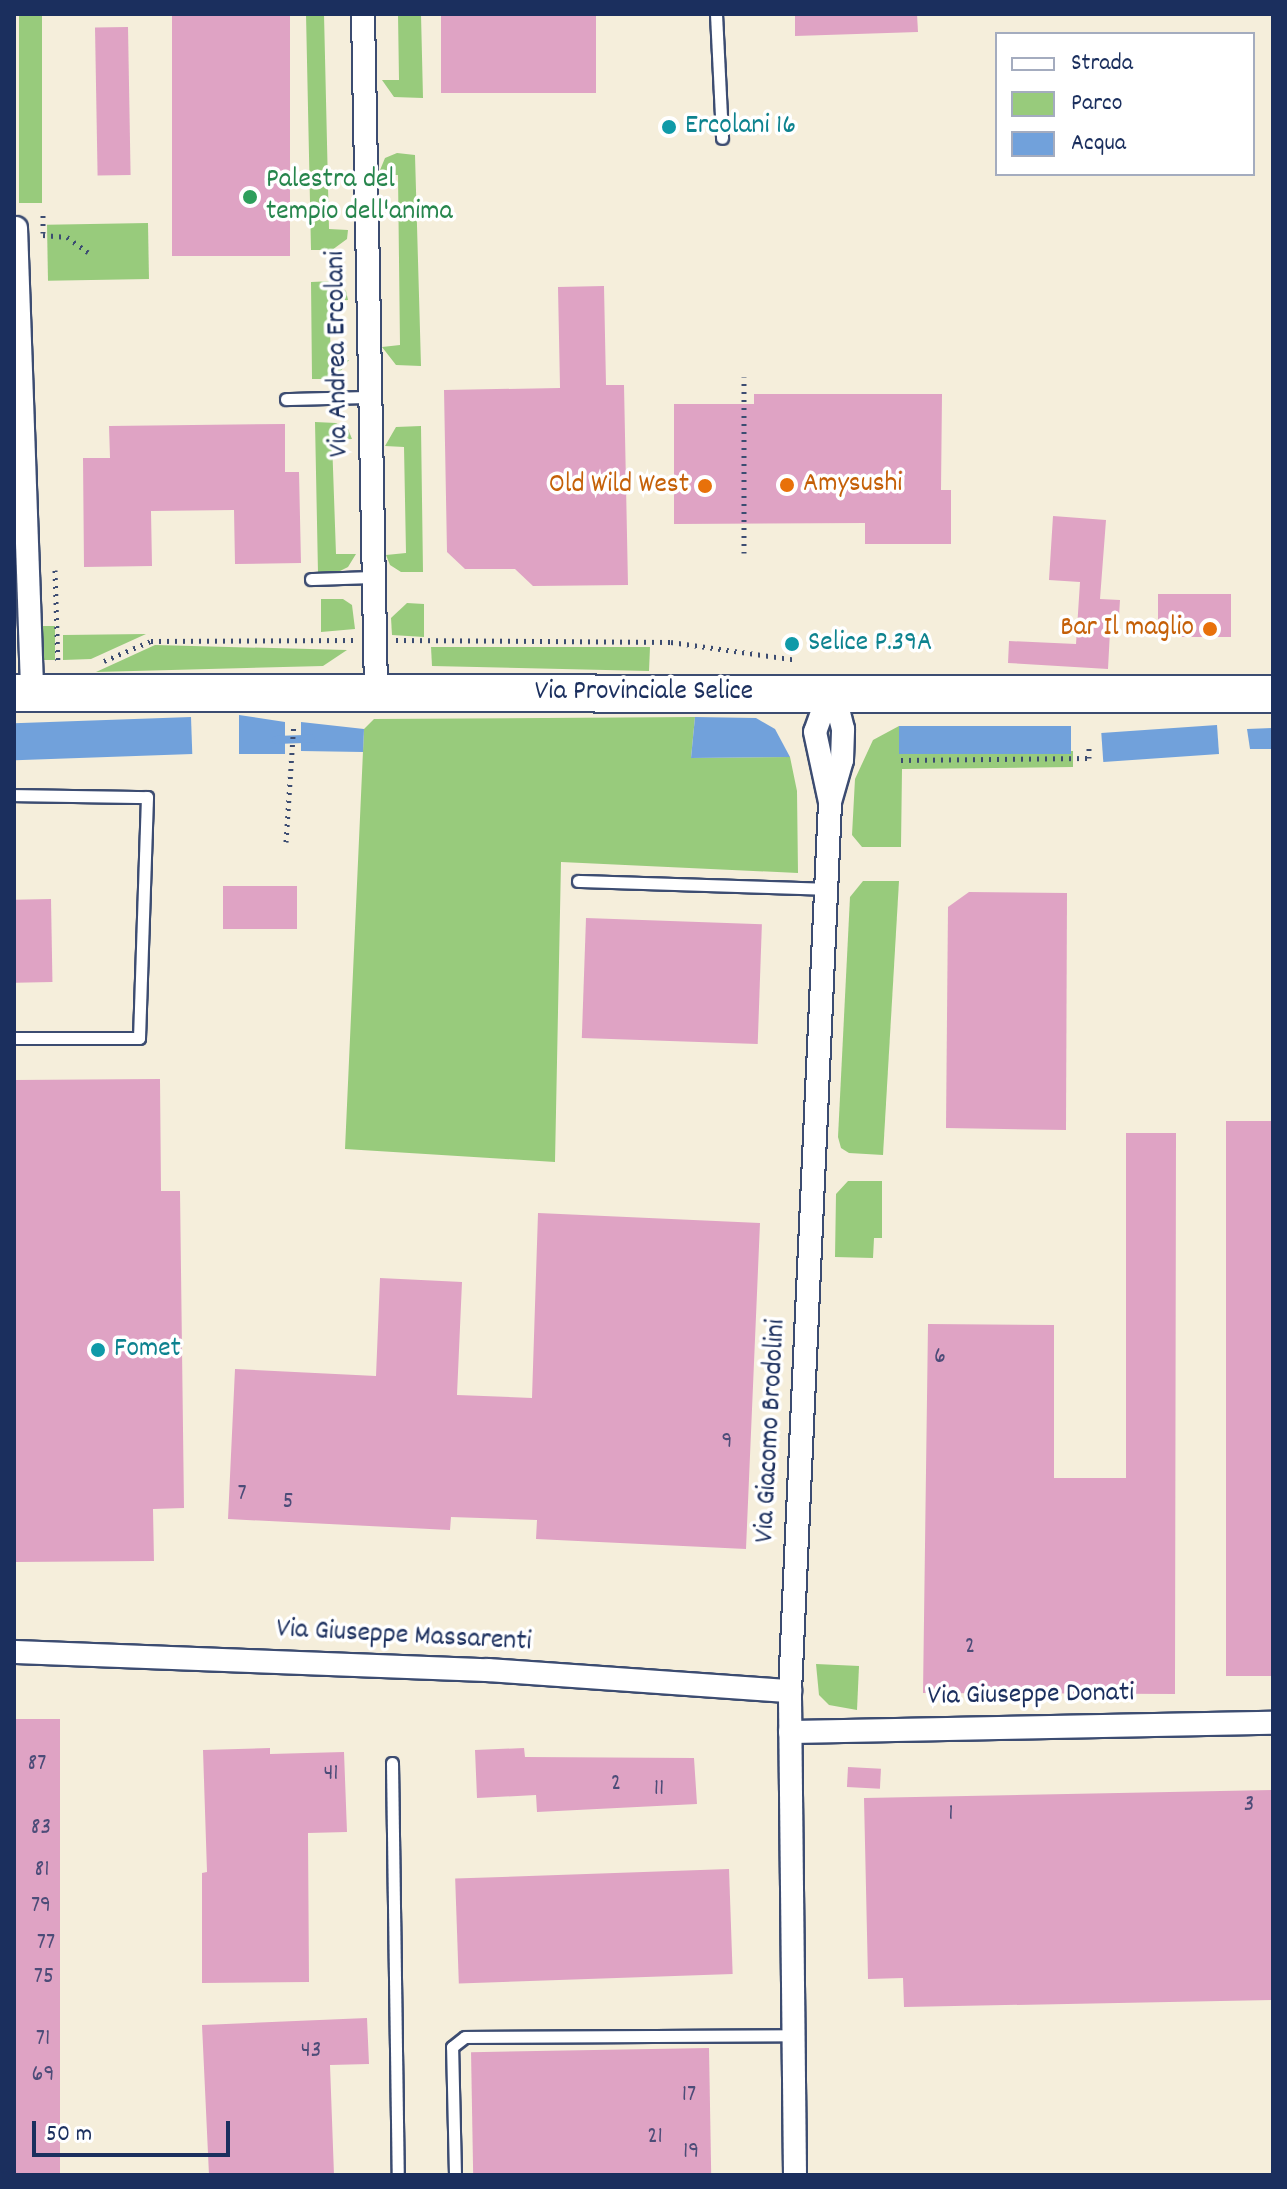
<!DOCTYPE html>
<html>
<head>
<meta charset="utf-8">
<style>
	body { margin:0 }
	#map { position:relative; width:1287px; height:2189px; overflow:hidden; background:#f5eedb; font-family:Dekko,sans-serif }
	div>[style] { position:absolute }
	.green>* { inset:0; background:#98cb7c; transform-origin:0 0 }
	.water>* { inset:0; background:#71a1db; transform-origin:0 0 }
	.stream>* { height:8px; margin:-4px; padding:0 4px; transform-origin:4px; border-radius:4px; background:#71a1db }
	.building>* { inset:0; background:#dfa3c4; transform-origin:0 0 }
	.path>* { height:5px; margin-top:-2.5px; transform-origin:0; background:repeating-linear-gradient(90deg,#3c4c71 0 2px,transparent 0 8px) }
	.roads { filter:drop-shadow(2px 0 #3c4c71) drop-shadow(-2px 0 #3c4c71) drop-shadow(0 2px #3c4c71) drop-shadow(0 -2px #3c4c71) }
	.lane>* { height:11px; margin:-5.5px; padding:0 5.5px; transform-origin:5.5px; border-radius:5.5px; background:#fff }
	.street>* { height:22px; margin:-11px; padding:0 11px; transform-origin:11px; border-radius:11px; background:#fff }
	.primary>* { height:36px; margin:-18px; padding:0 18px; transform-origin:18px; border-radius:18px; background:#fff }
	.dots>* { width:22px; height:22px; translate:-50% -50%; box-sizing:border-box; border:4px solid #fff; border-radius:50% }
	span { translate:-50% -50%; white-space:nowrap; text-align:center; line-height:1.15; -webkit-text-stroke:7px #fff; paint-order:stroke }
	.number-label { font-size:24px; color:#4c4c78 }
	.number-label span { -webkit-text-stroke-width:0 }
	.culture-label { font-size:28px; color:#0d838f }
	.left { translate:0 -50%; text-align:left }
	.leisure-label { font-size:28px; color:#27864d }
	.street-label { font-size:28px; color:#1b2f5e }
	.food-label { font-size:28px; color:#c56008 }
	.right { translate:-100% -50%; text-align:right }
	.frame { position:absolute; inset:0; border:16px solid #1b2f5e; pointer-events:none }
	.legend { position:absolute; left:995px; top:32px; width:260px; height:144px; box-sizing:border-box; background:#fff; border:2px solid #a4acbf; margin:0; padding:10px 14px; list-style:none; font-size:24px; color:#1b2f5e }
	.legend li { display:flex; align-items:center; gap:16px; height:40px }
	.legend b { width:40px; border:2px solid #a4acbf }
	.scale { position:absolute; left:32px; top:2121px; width:198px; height:36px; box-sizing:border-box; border:4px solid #1b2f5e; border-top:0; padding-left:10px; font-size:24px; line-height:28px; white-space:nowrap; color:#1b2f5e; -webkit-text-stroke:6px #fff; paint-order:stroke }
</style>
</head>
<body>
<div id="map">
	<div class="green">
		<div style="left:19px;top:14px;width:23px;height:189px"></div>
		<div style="clip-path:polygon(306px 14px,324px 14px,329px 229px,348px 230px,347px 239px,332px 250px,311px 250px)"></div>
		<div style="clip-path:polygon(398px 14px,421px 14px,423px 98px,394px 97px,382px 80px,399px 80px)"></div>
		<div style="clip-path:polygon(397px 153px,415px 155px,421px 366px,396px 365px,382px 347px,400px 345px,398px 175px,378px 175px,385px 158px)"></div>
		<div style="left:148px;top:223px;width:56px;height:101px;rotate:89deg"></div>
		<div style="clip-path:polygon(334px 281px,346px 291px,348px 300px,329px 301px,331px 361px,349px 360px,335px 379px,312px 379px,311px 282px)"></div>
		<div style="clip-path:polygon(315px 422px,336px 423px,348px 429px,352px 439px,332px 440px,336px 554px,356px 554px,348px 567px,336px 573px,318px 573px)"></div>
		<div style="clip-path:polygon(421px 426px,423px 572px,401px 572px,390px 565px,386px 555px,406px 553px,404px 447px,385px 446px,396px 427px)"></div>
		<div style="clip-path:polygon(321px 599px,343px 599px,352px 605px,355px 629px,321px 632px)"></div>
		<div style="clip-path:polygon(407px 603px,424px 604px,424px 637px,392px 635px,391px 618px)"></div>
		<div style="left:55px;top:626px;width:34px;height:15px;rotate:90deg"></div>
		<div style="clip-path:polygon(146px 634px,91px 659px,63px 660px,63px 635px)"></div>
		<div style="clip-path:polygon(155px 645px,347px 650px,323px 666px,96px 672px)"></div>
		<div style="clip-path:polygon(431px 647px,650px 647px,649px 671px,432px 666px)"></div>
		<div style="clip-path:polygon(695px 717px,691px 758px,790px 757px,797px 791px,798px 873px,561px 862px,555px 1162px,345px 1149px,364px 729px,374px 719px)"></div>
		<div style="clip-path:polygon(899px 726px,900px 754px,1073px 751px,1073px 767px,902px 769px,901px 847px,862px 847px,852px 835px,855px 779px,873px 740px)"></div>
		<div style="clip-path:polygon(863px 881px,899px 881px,883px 1155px,849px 1153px,841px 1148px,838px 1137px,850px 897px)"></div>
		<div style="clip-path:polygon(848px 1181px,882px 1181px,882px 1238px,874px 1238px,873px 1258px,835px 1257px,836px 1194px)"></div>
		<div style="clip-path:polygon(816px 1664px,859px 1666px,857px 1710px,829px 1705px,819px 1695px)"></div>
	</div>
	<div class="water">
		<div style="clip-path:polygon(239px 715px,285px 722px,285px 754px,239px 754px)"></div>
		<div style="left:191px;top:717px;width:37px;height:177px;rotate:88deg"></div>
		<div style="clip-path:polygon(695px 717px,756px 718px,775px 729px,790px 757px,691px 758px)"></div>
		<div style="clip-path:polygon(301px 722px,364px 729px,363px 752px,301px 751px)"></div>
		<div style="left:1217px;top:725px;width:29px;height:116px;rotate:86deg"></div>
		<div style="left:899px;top:726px;width:172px;height:28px"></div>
		<div style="clip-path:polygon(1273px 728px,1273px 749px,1250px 749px,1247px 729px)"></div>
	</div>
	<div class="stream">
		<div style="left:276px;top:740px;width:35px;rotate:-2deg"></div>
	</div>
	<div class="building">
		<div style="left:172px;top:14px;width:118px;height:242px"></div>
		<div style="left:441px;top:14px;width:155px;height:79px"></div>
		<div style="clip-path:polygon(795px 14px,917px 14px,918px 32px,795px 36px)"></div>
		<div style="left:128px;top:27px;width:148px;height:33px;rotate:89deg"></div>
		<div style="clip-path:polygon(604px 286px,606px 385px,624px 385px,628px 585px,533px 586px,515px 569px,465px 569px,447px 552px,444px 390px,560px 388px,558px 287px)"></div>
		<div style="clip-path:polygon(754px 394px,942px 394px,941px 490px,951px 490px,951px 544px,865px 544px,865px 523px,674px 524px,674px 404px,754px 404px)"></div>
		<div style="clip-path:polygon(285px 424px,285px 472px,299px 472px,301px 563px,235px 564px,234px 510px,151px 511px,152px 566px,84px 567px,83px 458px,110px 458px,109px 426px)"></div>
		<div style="clip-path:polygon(1053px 516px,1106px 520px,1100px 599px,1120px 600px,1118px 632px,1110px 631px,1108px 669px,1008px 663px,1009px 641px,1076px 644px,1080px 582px,1049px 580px)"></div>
		<div style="left:1158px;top:594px;width:73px;height:43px"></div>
		<div style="left:223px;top:886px;width:74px;height:43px"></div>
		<div style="clip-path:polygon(969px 892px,1067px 893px,1066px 1130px,946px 1128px,948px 907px)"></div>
		<div style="left:51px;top:899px;width:83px;height:37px;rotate:89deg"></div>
		<div style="left:586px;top:918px;width:176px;height:120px;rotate:2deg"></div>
		<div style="clip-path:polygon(160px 1079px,161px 1191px,180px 1191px,184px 1508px,153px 1509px,154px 1561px,14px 1562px,14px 1080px)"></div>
		<div style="left:1226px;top:1121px;width:47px;height:555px"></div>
		<div style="clip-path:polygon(1126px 1133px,1176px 1133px,1175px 1694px,923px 1693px,928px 1324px,1054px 1325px,1054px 1478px,1126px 1478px)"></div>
		<div style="clip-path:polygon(538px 1213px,760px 1223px,746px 1549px,536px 1539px,537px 1520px,451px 1517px,450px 1530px,228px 1519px,235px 1369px,376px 1376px,380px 1278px,462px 1282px,457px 1395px,532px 1398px)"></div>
		<div style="left:14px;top:1719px;width:46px;height:456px"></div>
		<div style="clip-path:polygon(270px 1748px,270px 1754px,344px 1752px,347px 1832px,308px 1833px,309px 1982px,202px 1983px,202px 1873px,207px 1872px,203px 1750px)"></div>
		<div style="clip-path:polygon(524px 1748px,525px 1757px,694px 1758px,697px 1804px,537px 1812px,536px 1795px,477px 1798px,475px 1750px)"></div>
		<div style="left:848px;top:1767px;width:33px;height:20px;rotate:3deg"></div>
		<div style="clip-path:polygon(1273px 1790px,1273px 2000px,904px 2007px,903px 1978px,868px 1979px,864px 1798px)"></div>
		<div style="left:729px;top:1869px;width:105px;height:274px;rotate:88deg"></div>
		<div style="clip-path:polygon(367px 2018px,369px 2064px,330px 2065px,334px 2175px,209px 2175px,202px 2025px)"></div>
		<div style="left:709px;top:2048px;width:126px;height:238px;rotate:89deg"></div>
	</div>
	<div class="path">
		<div style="left:43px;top:233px;width:22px;rotate:-90deg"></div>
		<div style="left:43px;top:235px;width:24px;rotate:5deg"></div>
		<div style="left:67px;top:237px;width:26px;rotate:36deg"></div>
		<div style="left:744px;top:553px;width:176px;rotate:-90deg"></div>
		<div style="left:55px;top:570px;width:94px;rotate:88.2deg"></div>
		<div style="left:396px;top:640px;width:275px;rotate:0.4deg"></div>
		<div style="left:671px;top:642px;width:127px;rotate:8.1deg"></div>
		<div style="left:104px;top:661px;width:51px;rotate:-23.1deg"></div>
		<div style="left:151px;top:641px;width:203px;rotate:-0.3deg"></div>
		<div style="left:901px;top:760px;width:188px;rotate:-0.6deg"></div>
		<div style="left:1089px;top:758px;width:10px;rotate:-90deg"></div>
		<div style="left:286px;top:842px;width:119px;rotate:-86.2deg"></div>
	</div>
	<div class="roads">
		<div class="lane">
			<div style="left:716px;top:14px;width:124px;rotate:87.2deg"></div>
			<div style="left:286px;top:399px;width:84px;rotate:-1.4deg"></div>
			<div style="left:311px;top:579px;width:63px;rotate:-1.8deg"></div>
			<div style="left:14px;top:795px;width:133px;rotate:0.9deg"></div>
			<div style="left:147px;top:797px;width:241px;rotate:91.9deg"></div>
			<div style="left:139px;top:1038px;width:125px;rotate:180deg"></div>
			<div style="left:578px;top:881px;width:248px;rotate:1.8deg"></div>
			<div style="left:392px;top:1763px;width:412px;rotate:89.2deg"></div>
			<div style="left:455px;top:2175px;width:128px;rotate:-91.3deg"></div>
			<div style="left:452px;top:2047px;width:16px;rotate:-38deg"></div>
			<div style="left:465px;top:2037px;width:328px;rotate:-0.3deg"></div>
		</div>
		<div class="street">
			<div style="left:363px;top:14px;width:679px;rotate:88.9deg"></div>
			<div style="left:16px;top:228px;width:465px;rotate:88deg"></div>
			<div style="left:829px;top:693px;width:41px;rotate:109.7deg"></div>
			<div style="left:815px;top:732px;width:72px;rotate:77.9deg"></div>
			<div style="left:14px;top:1652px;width:474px;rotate:2.2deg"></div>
			<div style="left:488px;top:1670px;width:303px;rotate:4deg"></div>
			<div style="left:790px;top:1732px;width:483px;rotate:-1.1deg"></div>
			<div style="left:795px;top:2175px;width:484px;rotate:-90.6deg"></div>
			<div style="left:790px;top:1691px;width:890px;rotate:-87.42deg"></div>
			<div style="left:830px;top:802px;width:44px;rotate:-74.1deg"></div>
			<div style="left:842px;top:760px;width:31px;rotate:-88deg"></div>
			<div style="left:843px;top:729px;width:36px;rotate:-104deg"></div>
		</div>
		<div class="primary">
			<div style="left:14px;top:693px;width:1259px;rotate:0.05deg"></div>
		</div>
	</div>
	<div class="dots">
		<div style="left:669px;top:127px;background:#0f9aa8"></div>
		<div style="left:250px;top:197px;background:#2e9e5b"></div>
		<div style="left:787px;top:485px;background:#e8710a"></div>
		<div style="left:705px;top:486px;background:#e8710a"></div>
		<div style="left:1210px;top:629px;background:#e8710a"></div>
		<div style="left:792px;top:644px;background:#0f9aa8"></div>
		<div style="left:98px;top:1350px;background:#0f9aa8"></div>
	</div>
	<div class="number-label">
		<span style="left:940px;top:1358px">6</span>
		<span style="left:727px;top:1443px">9</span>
		<span style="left:242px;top:1495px">7</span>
		<span style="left:288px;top:1503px">5</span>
		<span style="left:970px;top:1648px">2</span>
		<span style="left:37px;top:1765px">87</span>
		<span style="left:331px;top:1775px">41</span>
		<span style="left:616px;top:1785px">2</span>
		<span style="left:659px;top:1790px">11</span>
		<span style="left:1249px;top:1806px">3</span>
		<span style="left:951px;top:1815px">1</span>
		<span style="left:41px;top:1829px">83</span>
		<span style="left:42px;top:1871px">81</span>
		<span style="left:41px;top:1907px">79</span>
		<span style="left:46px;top:1944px">77</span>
		<span style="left:44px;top:1978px">75</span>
		<span style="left:43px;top:2040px">71</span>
		<span style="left:311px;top:2052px">43</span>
		<span style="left:43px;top:2076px">69</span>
		<span style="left:689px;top:2096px">17</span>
		<span style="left:655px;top:2138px">21</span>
		<span style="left:691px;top:2153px">19</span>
	</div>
	<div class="culture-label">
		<span class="left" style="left:685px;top:127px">Ercolani 16</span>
		<span class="left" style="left:808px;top:644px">Selice P.39A</span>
		<span class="left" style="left:114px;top:1350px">Fomet</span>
	</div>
	<div class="leisure-label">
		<span class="left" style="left:266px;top:197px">Palestra del<br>tempio dell'anima</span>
	</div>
	<div class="street-label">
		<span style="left:339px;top:354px;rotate:-91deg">Via Andrea Ercolani</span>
		<span style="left:644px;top:693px">Via Provinciale Selice</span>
		<span style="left:772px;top:1431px;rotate:-87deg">Via Giacomo Brodolini</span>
		<span style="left:404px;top:1637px;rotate:3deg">Via Giuseppe Massarenti</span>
		<span style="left:1031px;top:1696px;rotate:-1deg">Via Giuseppe Donati</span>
	</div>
	<div class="food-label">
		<span class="left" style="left:803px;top:485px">Amysushi</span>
		<span class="right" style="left:689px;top:486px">Old Wild West</span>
		<span class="right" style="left:1194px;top:629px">Bar Il maglio</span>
	</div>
	<div class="frame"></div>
	<ul class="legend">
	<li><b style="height:10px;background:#fff"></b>Strada</li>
	<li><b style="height:22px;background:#98cb7c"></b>Parco</li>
	<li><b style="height:22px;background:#71a1db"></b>Acqua</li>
	</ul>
	<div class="scale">50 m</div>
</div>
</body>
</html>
